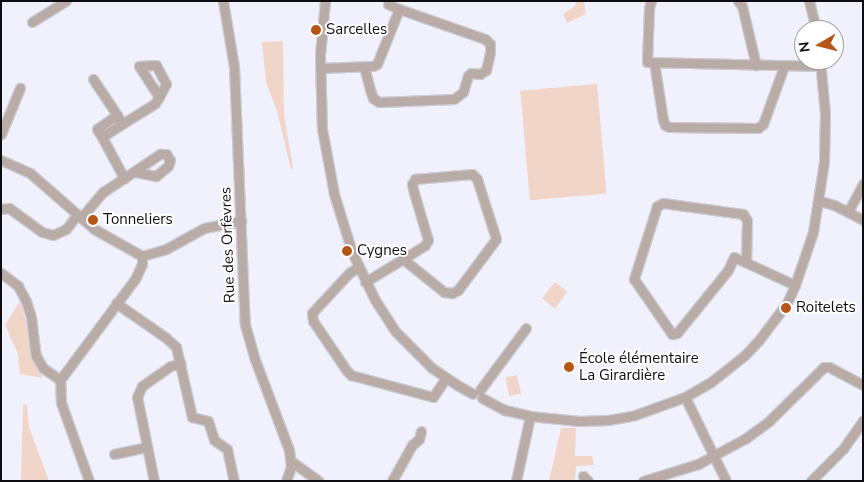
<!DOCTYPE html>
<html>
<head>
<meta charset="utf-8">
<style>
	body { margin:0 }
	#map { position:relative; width:864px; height:482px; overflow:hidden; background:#f1f1fd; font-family:"Nunito Sans",sans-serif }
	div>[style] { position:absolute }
	.green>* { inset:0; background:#f0d5c8; transform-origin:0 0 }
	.roads { filter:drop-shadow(1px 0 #cdcdd7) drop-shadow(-1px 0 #cdcdd7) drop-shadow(0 1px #cdcdd7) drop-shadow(0 -1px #cdcdd7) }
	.minor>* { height:9px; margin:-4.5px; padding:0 4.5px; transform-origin:4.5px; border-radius:4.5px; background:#b9aba5 }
	.dots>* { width:14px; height:14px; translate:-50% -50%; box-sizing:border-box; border:2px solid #fff; border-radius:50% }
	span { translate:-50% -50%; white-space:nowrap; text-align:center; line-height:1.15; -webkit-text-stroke:4px #fff; paint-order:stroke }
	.poi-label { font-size:15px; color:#0e0e12 }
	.left { translate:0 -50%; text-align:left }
	.street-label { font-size:15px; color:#0e0e12 }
	.frame { position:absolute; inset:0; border:2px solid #0e0e12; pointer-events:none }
	.north { position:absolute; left:794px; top:20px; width:50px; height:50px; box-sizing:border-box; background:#fff; border:1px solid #9f9fa0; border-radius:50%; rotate:262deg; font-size:14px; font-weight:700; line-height:20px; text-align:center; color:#0e0e12 }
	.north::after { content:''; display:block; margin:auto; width:18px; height:22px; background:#b75517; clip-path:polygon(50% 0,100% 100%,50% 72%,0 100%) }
</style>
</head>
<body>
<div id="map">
	<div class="green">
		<div style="clip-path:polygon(584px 1px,586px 14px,567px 23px,563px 14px,575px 6px,576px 2px)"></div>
		<div style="clip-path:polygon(283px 41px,284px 115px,293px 168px,291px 169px,277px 111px,266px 82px,262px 42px)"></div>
		<div style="left:597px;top:84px;width:110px;height:77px;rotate:85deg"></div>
		<div style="left:555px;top:282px;width:16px;height:21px;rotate:38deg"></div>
		<div style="clip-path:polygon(20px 301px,26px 322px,32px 360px,43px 378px,20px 374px,18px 354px,5px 325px)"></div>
		<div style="left:517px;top:375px;width:19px;height:12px;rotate:78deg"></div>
		<div style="clip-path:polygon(27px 404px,29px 427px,49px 481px,21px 481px,23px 405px)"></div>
		<div style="clip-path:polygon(561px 428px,576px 428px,575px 456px,592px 456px,594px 465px,576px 466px,575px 481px,549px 481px)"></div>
	</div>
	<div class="roads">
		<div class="minor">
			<div style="left:223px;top:1px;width:67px;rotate:80.5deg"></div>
			<div style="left:234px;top:67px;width:258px;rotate:87.6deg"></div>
			<div style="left:245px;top:325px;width:33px;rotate:74deg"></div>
			<div style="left:254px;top:357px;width:99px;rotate:69.4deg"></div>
			<div style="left:289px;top:450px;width:17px;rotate:83deg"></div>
			<div style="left:291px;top:467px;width:15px;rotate:110deg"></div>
			<div style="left:325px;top:1px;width:54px;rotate:95.3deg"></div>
			<div style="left:320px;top:55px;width:74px;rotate:88.5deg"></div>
			<div style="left:322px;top:129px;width:66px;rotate:79.5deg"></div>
			<div style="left:334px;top:194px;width:61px;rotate:72.8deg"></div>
			<div style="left:352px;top:252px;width:53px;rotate:64.4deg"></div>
			<div style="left:375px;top:300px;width:38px;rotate:57deg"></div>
			<div style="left:396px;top:332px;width:51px;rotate:45deg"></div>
			<div style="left:432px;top:368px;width:30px;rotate:34deg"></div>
			<div style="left:457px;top:385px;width:18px;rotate:29deg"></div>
			<div style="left:651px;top:1px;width:7px;rotate:106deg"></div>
			<div style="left:649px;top:8px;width:54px;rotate:92.1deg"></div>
			<div style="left:647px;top:62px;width:174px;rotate:1.3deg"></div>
			<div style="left:738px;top:1px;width:6px;rotate:51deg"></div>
			<div style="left:742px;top:6px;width:61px;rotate:76.7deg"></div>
			<div style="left:809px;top:1px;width:30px;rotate:76deg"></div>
			<div style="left:32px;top:22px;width:40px;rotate:-32deg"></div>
			<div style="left:654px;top:62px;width:59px;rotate:81.2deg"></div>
			<div style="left:663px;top:120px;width:5px;rotate:68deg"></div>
			<div style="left:665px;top:125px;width:4px;rotate:27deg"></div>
			<div style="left:669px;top:127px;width:89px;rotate:0.6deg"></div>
			<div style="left:758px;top:128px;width:6px;rotate:-39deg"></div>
			<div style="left:763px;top:124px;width:62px;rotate:-70.1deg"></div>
			<div style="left:364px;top:67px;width:24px;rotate:75deg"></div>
			<div style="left:370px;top:90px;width:9px;rotate:69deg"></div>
			<div style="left:373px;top:98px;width:7px;rotate:34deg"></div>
			<div style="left:379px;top:102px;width:75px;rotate:-2.3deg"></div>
			<div style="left:454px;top:99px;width:11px;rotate:-38deg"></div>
			<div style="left:463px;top:92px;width:17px;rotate:-73deg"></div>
			<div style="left:468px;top:76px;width:4px;rotate:-45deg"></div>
			<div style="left:471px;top:73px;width:9px;rotate:6deg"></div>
			<div style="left:480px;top:74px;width:7px;rotate:-34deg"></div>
			<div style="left:486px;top:70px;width:18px;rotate:-77deg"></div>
			<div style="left:490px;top:52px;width:8px;rotate:-90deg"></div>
			<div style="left:490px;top:44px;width:7px;rotate:-135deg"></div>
			<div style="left:485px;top:39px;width:91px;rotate:-160.8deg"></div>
			<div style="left:320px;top:68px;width:53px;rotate:-2.2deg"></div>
			<div style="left:373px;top:66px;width:4px;rotate:-27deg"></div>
			<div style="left:377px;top:64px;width:59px;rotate:-68.2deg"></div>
			<div style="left:399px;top:9px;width:12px;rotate:-156deg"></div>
			<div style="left:93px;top:79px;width:43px;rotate:56.3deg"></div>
			<div style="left:117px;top:115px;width:10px;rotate:61deg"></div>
			<div style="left:122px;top:124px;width:24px;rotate:147deg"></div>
			<div style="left:102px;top:137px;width:9px;rotate:-122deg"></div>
			<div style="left:97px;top:129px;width:24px;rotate:-35deg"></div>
			<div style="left:122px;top:124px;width:39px;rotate:-32deg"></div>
			<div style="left:155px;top:103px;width:7px;rotate:-56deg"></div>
			<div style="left:159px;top:97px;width:15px;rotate:-62deg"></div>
			<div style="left:166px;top:84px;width:21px;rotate:-118deg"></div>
			<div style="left:156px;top:65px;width:17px;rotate:177deg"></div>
			<div style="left:139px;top:66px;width:37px;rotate:57deg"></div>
			<div style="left:1px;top:134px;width:50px;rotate:-67.6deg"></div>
			<div style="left:102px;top:137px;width:47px;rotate:61.8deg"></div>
			<div style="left:1px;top:160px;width:32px;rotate:24deg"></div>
			<div style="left:30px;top:173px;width:85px;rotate:41.2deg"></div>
			<div style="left:94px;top:229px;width:55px;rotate:29.4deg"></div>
			<div style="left:142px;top:256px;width:25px;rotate:-16deg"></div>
			<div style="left:166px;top:249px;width:43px;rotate:-28.9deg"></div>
			<div style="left:204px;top:228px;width:38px;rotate:-11deg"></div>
			<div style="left:820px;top:201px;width:15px;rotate:16deg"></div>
			<div style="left:834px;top:205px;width:33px;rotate:27deg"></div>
			<div style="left:1px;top:209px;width:8px;rotate:-7deg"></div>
			<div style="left:9px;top:208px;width:41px;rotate:36deg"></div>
			<div style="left:42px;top:232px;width:11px;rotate:15deg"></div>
			<div style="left:53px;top:235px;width:14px;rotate:-25deg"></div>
			<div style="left:66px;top:229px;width:18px;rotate:-52deg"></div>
			<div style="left:848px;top:212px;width:32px;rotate:-62deg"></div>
			<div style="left:81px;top:218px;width:34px;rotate:-50deg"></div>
			<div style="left:103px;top:192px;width:69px;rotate:-33.7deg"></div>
			<div style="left:160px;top:154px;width:6px"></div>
			<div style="left:166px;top:154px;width:7px;rotate:56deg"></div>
			<div style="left:170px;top:160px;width:6px;rotate:108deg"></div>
			<div style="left:168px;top:166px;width:16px;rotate:140deg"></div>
			<div style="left:156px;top:176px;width:21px;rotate:-169deg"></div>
			<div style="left:746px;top:262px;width:42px;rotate:-88.6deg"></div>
			<div style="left:747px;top:220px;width:7px;rotate:-124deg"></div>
			<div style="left:743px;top:214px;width:81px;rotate:-172.2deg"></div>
			<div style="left:663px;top:203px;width:7px;rotate:153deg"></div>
			<div style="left:657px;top:206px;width:77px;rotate:107.5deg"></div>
			<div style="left:634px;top:279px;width:67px;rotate:55.4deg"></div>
			<div style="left:672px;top:334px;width:5px;rotate:-11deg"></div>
			<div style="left:677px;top:333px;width:81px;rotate:-51deg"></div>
			<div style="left:728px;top:270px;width:14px;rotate:-65deg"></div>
			<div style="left:734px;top:257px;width:67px;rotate:24.7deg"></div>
			<div style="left:358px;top:267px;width:11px;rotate:146deg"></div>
			<div style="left:349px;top:273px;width:54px;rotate:132.8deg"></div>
			<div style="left:312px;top:313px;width:8px;rotate:83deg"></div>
			<div style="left:313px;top:321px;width:60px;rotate:55.8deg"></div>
			<div style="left:347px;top:371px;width:6px;rotate:45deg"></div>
			<div style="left:351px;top:375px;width:85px;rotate:15deg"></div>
			<div style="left:433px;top:397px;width:23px;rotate:-56deg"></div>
			<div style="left:1px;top:273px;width:21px;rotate:37deg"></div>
			<div style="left:18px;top:286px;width:17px;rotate:62deg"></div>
			<div style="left:26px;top:301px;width:17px;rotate:73deg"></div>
			<div style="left:31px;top:317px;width:39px;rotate:83deg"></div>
			<div style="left:36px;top:356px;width:14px;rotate:60deg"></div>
			<div style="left:43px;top:368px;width:21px;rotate:35deg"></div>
			<div style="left:365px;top:282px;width:44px;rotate:-31.2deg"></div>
			<div style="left:403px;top:259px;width:26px;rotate:-32deg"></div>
			<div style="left:425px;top:245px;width:6px;rotate:-59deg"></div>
			<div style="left:428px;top:240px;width:49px;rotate:-106.6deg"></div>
			<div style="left:414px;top:193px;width:9px;rotate:-103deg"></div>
			<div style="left:412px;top:184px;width:6px;rotate:-59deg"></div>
			<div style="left:415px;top:179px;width:57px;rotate:-5deg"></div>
			<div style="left:472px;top:174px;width:7px;rotate:45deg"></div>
			<div style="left:477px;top:179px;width:63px;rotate:72.4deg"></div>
			<div style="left:496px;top:239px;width:64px;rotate:126.7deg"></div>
			<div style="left:458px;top:290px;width:7px;rotate:153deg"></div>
			<div style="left:452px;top:293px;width:8px;rotate:-173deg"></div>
			<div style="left:444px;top:292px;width:53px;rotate:-141.2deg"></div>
			<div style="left:116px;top:303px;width:60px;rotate:34.8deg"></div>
			<div style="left:165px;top:337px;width:15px;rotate:42deg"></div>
			<div style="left:176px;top:347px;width:72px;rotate:77.1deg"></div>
			<div style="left:192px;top:417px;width:16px;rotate:14deg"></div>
			<div style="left:208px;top:421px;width:20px;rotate:72deg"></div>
			<div style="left:214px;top:440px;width:16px;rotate:35deg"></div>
			<div style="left:227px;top:449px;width:33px;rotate:78deg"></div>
			<div style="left:480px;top:390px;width:77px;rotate:-53.4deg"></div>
			<div style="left:685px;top:397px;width:93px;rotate:64deg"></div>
			<div style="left:482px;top:398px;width:26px;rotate:28deg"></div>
			<div style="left:505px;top:410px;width:26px;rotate:13deg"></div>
			<div style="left:530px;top:416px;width:49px;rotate:5.8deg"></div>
			<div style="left:579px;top:421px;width:29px;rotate:-2deg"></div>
			<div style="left:608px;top:420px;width:27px;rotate:-10deg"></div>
			<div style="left:635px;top:415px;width:53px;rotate:-19.8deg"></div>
			<div style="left:685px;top:397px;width:30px;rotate:-30deg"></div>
			<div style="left:711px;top:382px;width:43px;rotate:-38.5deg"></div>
			<div style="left:745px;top:355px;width:21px;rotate:-47deg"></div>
			<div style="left:759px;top:340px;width:46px;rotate:-52.9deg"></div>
			<div style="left:787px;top:303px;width:20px;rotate:-66deg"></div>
			<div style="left:795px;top:285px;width:56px;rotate:-71.2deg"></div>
			<div style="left:813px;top:232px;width:71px;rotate:-81.1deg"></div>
			<div style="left:824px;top:162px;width:48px;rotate:-88.8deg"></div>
			<div style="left:825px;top:114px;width:54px;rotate:-95.3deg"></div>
			<div style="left:114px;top:454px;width:34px;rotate:-12deg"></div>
			<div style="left:291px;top:461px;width:34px;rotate:36deg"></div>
			<div style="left:583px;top:476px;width:7px;rotate:45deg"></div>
			<div style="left:89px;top:481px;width:83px;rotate:-109.7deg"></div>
			<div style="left:61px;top:403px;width:23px;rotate:-92deg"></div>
			<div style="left:60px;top:380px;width:126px;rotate:-53.4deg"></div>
			<div style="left:135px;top:279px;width:17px;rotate:-65deg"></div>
			<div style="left:142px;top:264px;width:8px;rotate:-90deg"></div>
			<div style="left:154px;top:481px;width:86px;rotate:-101.4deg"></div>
			<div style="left:137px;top:397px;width:12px;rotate:-66deg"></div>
			<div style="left:142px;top:386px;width:35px;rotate:-35deg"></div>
			<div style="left:171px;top:366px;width:10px;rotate:-17deg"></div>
			<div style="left:392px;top:481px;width:41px;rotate:-60.9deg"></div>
			<div style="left:412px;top:445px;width:9px;rotate:-41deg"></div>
			<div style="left:419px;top:439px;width:8px;rotate:-76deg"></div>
			<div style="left:516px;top:481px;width:66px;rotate:-77.8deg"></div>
			<div style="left:643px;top:481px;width:58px;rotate:-17.2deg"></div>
			<div style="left:698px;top:464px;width:55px;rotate:-28.4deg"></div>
			<div style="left:746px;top:438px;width:29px;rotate:-36deg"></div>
			<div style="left:769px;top:421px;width:77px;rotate:-44.5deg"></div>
			<div style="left:824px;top:367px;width:5px"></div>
			<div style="left:829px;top:367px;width:38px;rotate:28deg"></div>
			<div style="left:811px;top:481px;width:45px;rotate:-45deg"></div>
			<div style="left:843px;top:449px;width:35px;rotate:-55deg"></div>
		</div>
	</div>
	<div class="dots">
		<div style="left:316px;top:30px;background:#b75517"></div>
		<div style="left:93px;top:220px;background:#b75517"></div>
		<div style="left:347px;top:251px;background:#b75517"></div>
		<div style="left:786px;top:308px;background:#b75517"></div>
		<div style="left:569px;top:367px;background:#b75517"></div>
	</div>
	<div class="poi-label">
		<span class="left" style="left:326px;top:30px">Sarcelles</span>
		<span class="left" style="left:103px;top:220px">Tonneliers</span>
		<span class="left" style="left:357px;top:251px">Cygnes</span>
		<span class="left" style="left:796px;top:308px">Roitelets</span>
		<span class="left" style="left:579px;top:367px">École élémentaire<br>La Girardière</span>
	</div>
	<div class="street-label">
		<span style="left:228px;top:245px;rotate:-92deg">Rue des Orfèvres</span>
	</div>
	<div class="frame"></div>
	<div class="north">N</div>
</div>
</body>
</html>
